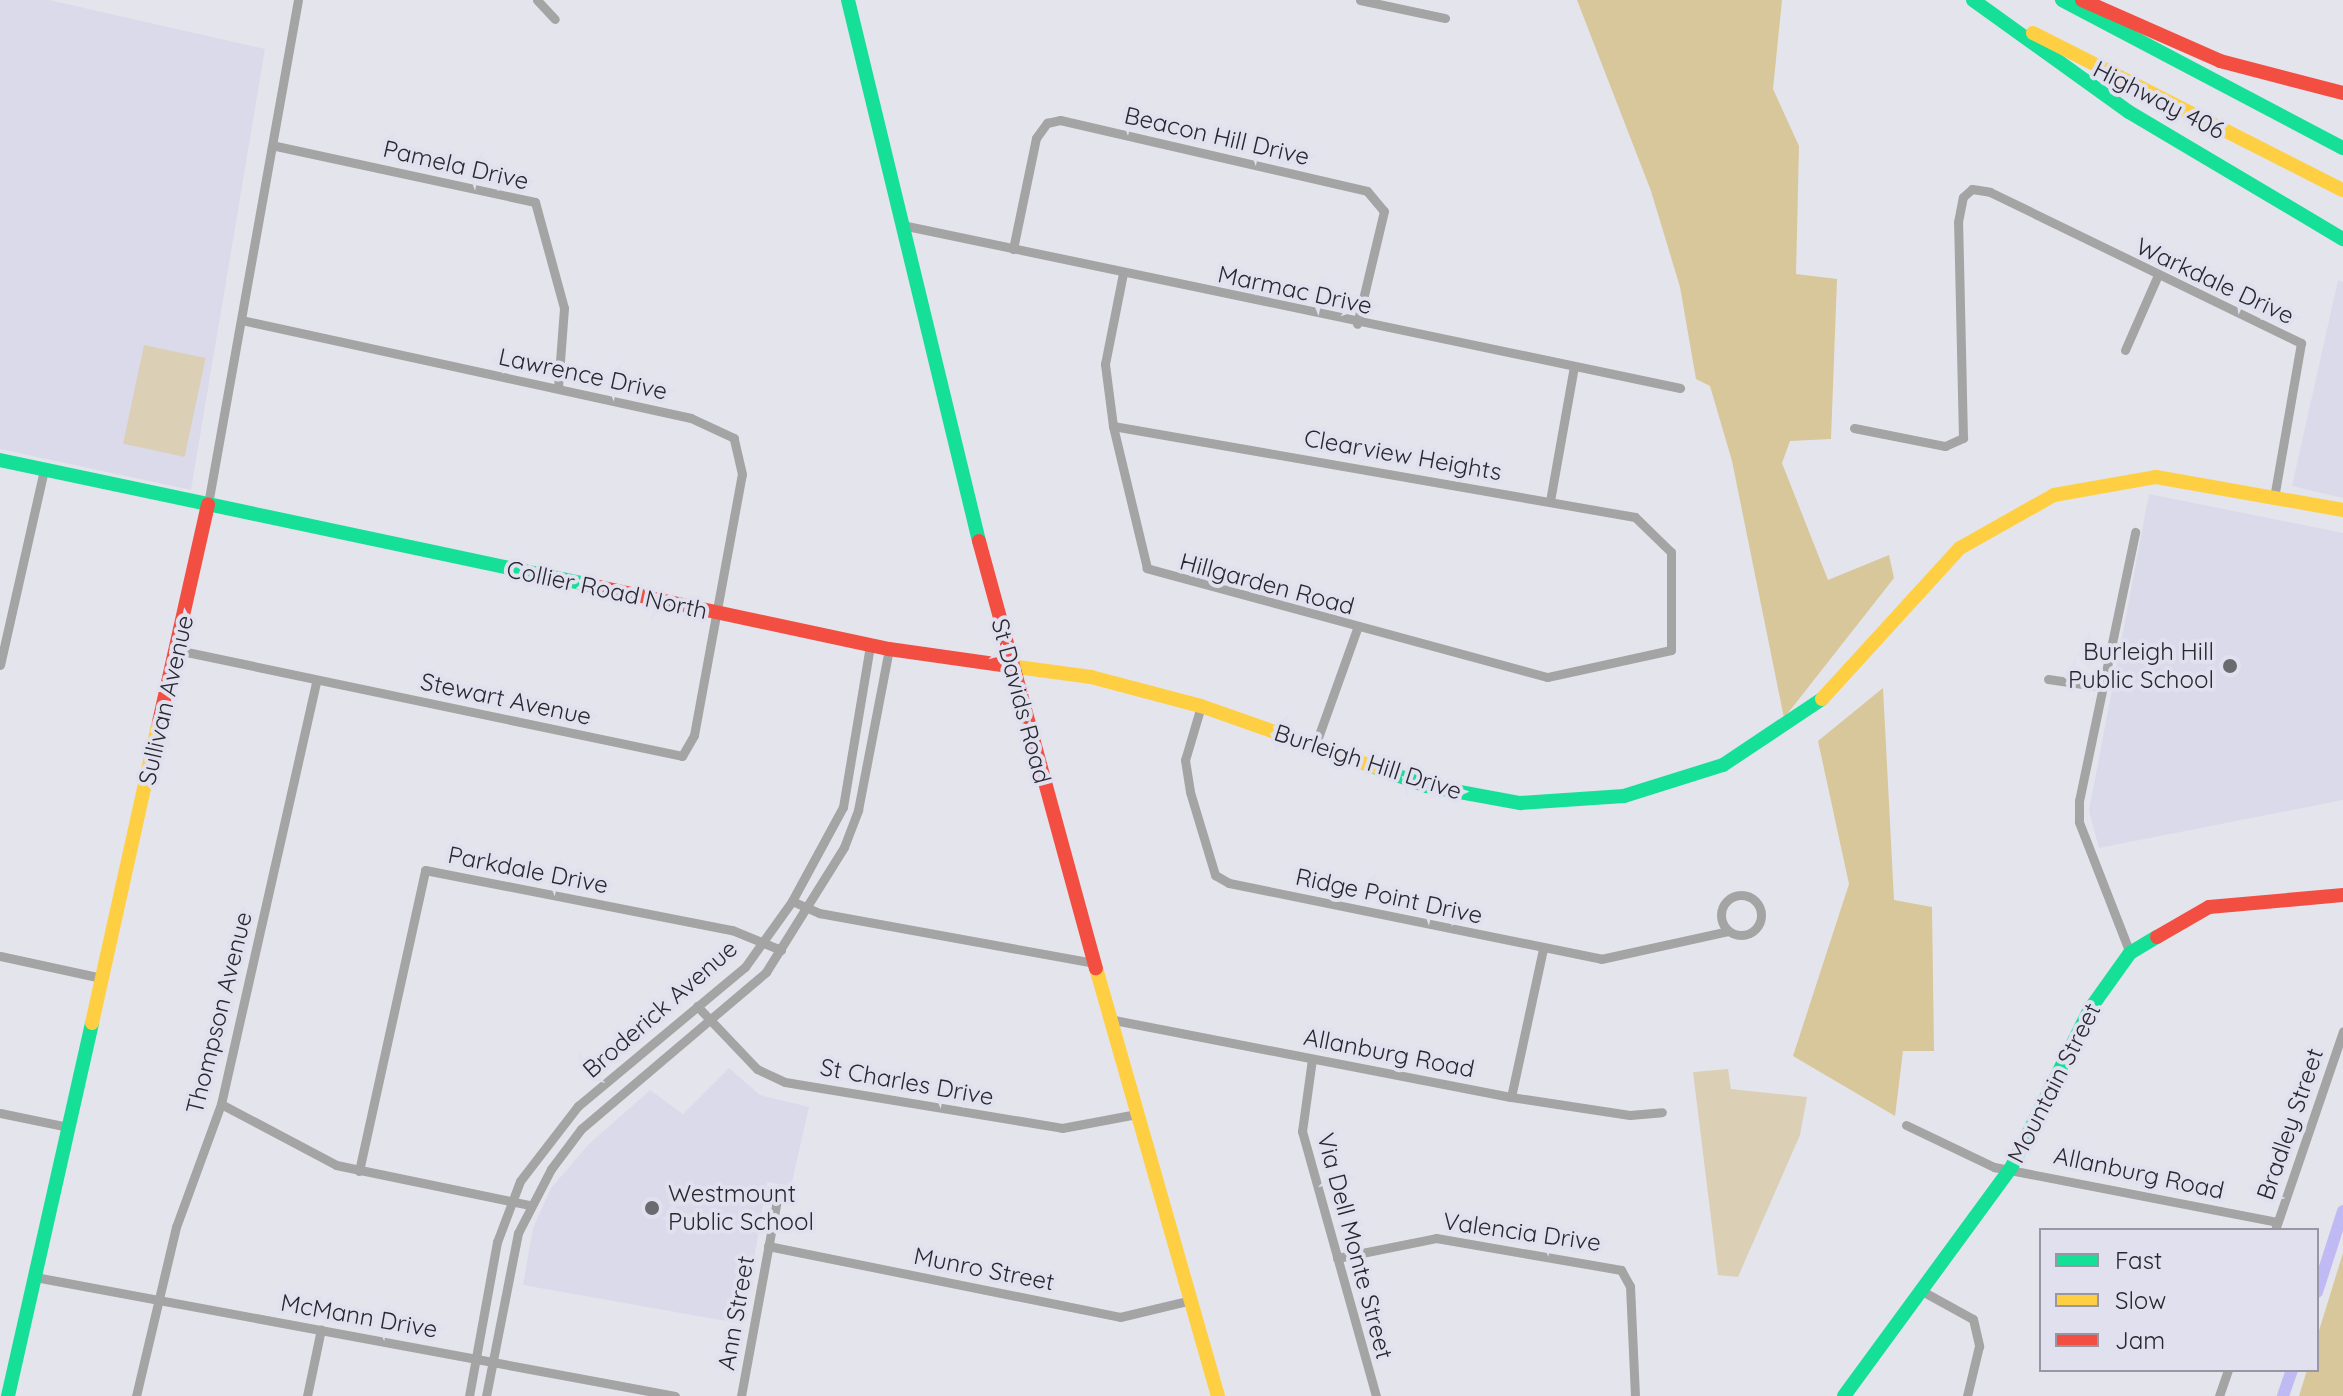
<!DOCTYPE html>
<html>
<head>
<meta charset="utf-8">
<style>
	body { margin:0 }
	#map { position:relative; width:2343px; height:1396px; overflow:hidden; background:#e4e4ec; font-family:Quicksand,sans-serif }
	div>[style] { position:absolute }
	.built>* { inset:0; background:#dbdaea }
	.green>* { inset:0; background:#dbd0b6; transform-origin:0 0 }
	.forest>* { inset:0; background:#d8c79a }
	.canal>* { height:12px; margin:-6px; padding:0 6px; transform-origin:6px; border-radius:6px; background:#bfb9f4 }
	.street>* { height:9px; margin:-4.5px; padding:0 4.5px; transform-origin:4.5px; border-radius:4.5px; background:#a4a4a4 }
	.street>.ring { margin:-4.5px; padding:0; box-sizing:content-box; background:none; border:9px solid #a4a4a4; border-radius:50% }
	.fast>* { height:14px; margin:-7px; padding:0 7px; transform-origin:7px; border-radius:7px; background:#16e098 }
	.slow>* { height:14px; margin:-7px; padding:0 7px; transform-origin:7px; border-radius:7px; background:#ffcf43 }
	.jam>* { height:14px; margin:-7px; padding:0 7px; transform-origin:7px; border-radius:7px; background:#f24e42 }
	.dots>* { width:22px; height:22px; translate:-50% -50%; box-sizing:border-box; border:4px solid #e1e0ef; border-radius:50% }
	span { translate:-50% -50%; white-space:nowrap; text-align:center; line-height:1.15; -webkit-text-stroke:8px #e1e0ef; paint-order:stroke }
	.street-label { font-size:24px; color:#29282e }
	.poi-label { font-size:24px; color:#29282e }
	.right { translate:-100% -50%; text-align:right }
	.left { translate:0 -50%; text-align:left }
	.legend { position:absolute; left:2039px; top:1228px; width:280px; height:144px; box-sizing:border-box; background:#e1e0ef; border:2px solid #9796a2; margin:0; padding:10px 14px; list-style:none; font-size:24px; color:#29282e }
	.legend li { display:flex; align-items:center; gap:16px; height:40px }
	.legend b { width:40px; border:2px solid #9796a2 }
</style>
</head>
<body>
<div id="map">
	<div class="built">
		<div style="clip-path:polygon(0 0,49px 0,265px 49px,191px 490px,0 449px)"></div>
		<div style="clip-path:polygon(2338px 280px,2343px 282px,2343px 498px,2292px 486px)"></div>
		<div style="clip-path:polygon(2149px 494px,2343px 533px,2343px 800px,2099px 848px,2089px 811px)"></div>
		<div style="clip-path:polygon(729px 1068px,760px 1095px,809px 1107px,791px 1186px,767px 1182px,743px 1324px,523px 1285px,533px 1228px,551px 1188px,589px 1144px,650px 1090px,683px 1114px)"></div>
	</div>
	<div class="green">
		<div style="left:144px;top:345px;width:63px;height:101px;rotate:12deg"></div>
		<div style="clip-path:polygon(1728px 1069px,1731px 1089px,1807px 1097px,1800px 1135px,1738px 1277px,1718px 1275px,1693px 1072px)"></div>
	</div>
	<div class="forest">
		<div style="clip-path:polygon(1577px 0,1782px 0,1773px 89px,1799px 146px,1796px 274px,1837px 279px,1831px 439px,1790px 441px,1782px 463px,1828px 580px,1889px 555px,1894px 578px,1784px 718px,1732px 461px,1710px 386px,1696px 379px,1680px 287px,1651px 191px)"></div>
		<div style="clip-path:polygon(1883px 688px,1894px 900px,1932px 907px,1934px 1051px,1903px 1051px,1895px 1116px,1793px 1056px,1849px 884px,1818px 741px)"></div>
		<div style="clip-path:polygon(2343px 1253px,2343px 1396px,2299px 1396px,2307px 1370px,2317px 1370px,2317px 1337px)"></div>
	</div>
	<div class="canal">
		<div style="left:2317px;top:1292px;width:85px;rotate:-72.2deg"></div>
		<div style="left:2283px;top:1396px;width:28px;rotate:-71deg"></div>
	</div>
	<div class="street">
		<div style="left:537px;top:0;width:26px;rotate:47deg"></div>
		<div style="left:1360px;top:0;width:87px;rotate:12deg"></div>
		<div style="left:276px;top:146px;width:265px;rotate:12.2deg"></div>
		<div style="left:535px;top:202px;width:110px;rotate:74.7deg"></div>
		<div style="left:564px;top:308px;width:80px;rotate:94.3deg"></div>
		<div style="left:902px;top:225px;width:795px;rotate:11.83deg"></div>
		<div style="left:1013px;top:249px;width:113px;rotate:-78.3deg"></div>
		<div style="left:1036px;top:138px;width:19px;rotate:-54deg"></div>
		<div style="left:1047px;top:123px;width:13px;rotate:-13deg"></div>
		<div style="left:1060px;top:120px;width:315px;rotate:13deg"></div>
		<div style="left:1367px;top:191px;width:26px;rotate:50deg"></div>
		<div style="left:1384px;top:211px;width:116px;rotate:103.4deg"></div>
		<div style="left:2125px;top:350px;width:80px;rotate:-66.3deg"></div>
		<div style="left:1113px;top:426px;width:530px;rotate:9.89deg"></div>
		<div style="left:1635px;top:517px;width:50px;rotate:44.2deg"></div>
		<div style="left:1671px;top:552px;width:98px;rotate:90deg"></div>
		<div style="left:1671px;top:650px;width:127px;rotate:167.7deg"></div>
		<div style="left:1547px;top:677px;width:415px;rotate:-164.8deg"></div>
		<div style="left:1147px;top:568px;width:146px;rotate:-103.5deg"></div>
		<div style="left:1113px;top:426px;width:63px;rotate:-97.4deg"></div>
		<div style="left:1105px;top:364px;width:93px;rotate:-78.8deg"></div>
		<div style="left:1854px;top:428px;width:93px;rotate:11.2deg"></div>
		<div style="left:1945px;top:446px;width:20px;rotate:-24deg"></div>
		<div style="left:1963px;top:438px;width:216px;rotate:-91.3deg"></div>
		<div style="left:1958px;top:222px;width:25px;rotate:-79deg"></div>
		<div style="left:1963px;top:197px;width:12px;rotate:-42deg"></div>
		<div style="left:1972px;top:189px;width:18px;rotate:9deg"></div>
		<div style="left:1990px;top:192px;width:346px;rotate:25.9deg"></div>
		<div style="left:2301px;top:343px;width:156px;rotate:99.9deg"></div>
		<div style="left:1550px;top:501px;width:137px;rotate:-79.9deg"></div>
		<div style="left:208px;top:504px;width:512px;rotate:-79.88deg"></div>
		<div style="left:177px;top:650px;width:516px;rotate:11.85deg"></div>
		<div style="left:682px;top:756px;width:24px;rotate:-60deg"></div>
		<div style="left:694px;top:735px;width:265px;rotate:-79.6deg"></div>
		<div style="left:742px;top:474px;width:37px;rotate:-103deg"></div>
		<div style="left:734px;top:438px;width:47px;rotate:-155.1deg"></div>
		<div style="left:691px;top:418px;width:456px;rotate:-167.7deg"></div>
		<div style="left:0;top:665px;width:200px;rotate:-77.3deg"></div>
		<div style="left:2048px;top:679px;width:56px;rotate:8.3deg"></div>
		<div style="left:1201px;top:706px;width:56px;rotate:106.5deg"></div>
		<div style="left:1185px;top:760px;width:32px;rotate:81deg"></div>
		<div style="left:1190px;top:792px;width:87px;rotate:73.2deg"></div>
		<div style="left:1215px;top:875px;width:16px;rotate:30deg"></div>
		<div style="left:1229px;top:883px;width:380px;rotate:11.5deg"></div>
		<div style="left:1601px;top:959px;width:130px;rotate:-12.4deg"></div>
		<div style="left:1315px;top:746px;width:124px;rotate:-70.3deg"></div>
		<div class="ring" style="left:1721px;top:895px;width:31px;height:31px"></div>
		<div style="left:792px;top:901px;width:30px;rotate:24deg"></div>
		<div style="left:819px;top:913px;width:279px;rotate:10.3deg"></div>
		<div style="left:2130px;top:953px;width:141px;rotate:-111.3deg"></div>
		<div style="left:2079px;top:822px;width:21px;rotate:-90deg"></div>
		<div style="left:2079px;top:801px;width:275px;rotate:-78.2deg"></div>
		<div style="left:0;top:956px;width:104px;rotate:12.2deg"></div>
		<div style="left:697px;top:1006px;width:87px;rotate:46.4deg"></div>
		<div style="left:757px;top:1069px;width:31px;rotate:25deg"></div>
		<div style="left:785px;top:1082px;width:281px;rotate:9.4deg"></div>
		<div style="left:1062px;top:1128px;width:76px;rotate:-10.6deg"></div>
		<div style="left:1109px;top:1019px;width:409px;rotate:11deg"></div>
		<div style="left:1511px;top:1097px;width:120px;rotate:8.6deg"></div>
		<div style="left:1630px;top:1115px;width:32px;rotate:-5deg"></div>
		<div style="left:1312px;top:1059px;width:73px;rotate:97.9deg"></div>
		<div style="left:1302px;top:1131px;width:275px;rotate:74.4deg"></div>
		<div style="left:1511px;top:1097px;width:151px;rotate:-77.8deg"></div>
		<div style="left:221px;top:1104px;width:130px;rotate:27.9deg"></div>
		<div style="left:336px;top:1165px;width:198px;rotate:11.7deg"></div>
		<div style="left:0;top:1113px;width:69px;rotate:11.6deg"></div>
		<div style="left:1906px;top:1125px;width:98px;rotate:25.5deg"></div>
		<div style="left:1994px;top:1167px;width:288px;rotate:11deg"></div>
		<div style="left:359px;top:1171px;width:308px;rotate:-77.6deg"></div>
		<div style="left:425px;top:870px;width:313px;rotate:11.1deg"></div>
		<div style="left:732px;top:930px;width:53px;rotate:22.2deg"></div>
		<div style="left:2275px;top:1230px;width:210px;rotate:-71.1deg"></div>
		<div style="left:768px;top:1246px;width:359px;rotate:11.4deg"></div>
		<div style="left:1120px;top:1317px;width:74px;rotate:-13.3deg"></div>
		<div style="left:1337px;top:1258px;width:101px;rotate:-11.4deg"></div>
		<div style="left:1436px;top:1238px;width:188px;rotate:9.8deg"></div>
		<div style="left:1621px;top:1270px;width:18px;rotate:61deg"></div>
		<div style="left:1630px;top:1286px;width:110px;rotate:87.4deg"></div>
		<div style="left:35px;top:1277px;width:651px;rotate:10.53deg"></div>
		<div style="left:1922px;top:1291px;width:58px;rotate:28.8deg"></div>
		<div style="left:1973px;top:1319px;width:28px;rotate:77deg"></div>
		<div style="left:1979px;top:1346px;width:51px;rotate:103.5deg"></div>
		<div style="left:136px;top:1396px;width:174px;rotate:-76.7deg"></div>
		<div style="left:176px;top:1227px;width:131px;rotate:-69.9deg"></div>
		<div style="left:221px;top:1104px;width:434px;rotate:-77.3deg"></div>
		<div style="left:307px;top:1396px;width:68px;rotate:-78.2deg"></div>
		<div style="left:469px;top:1396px;width:157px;rotate:-79.7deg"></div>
		<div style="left:497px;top:1242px;width:65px;rotate:-69.3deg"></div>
		<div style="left:520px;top:1181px;width:95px;rotate:-52.3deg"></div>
		<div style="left:578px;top:1106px;width:217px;rotate:-39.8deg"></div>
		<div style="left:745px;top:967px;width:81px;rotate:-54.5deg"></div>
		<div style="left:792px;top:901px;width:107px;rotate:-61.5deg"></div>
		<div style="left:843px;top:807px;width:163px;rotate:-80.5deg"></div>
		<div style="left:486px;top:1396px;width:166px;rotate:-78.9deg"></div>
		<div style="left:518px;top:1233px;width:72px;rotate:-62.7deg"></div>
		<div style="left:551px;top:1169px;width:50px;rotate:-53.1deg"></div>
		<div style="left:581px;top:1129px;width:243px;rotate:-40.3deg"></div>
		<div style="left:766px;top:972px;width:147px;rotate:-58deg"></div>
		<div style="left:844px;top:847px;width:40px;rotate:-69deg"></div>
		<div style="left:858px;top:810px;width:164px;rotate:-79.1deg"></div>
		<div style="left:741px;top:1396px;width:210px;rotate:-79.6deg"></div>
		<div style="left:2219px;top:1396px;width:28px;rotate:-71deg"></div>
	</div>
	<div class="fast">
		<div style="left:848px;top:0;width:557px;rotate:76.39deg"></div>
		<div style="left:1973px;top:0;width:192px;rotate:35.7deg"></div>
		<div style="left:2129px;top:112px;width:249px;rotate:30.7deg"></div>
		<div style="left:2062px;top:0;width:318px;rotate:27.8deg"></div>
		<div style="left:0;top:460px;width:603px;rotate:11.96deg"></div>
		<div style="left:1374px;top:767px;width:56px;rotate:19.7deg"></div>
		<div style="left:1427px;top:786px;width:95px;rotate:10.4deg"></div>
		<div style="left:1520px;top:803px;width:104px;rotate:-3.9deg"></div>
		<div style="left:1624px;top:796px;width:104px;rotate:-17.4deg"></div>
		<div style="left:1723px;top:765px;width:119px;rotate:-33.7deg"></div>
		<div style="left:8px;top:1396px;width:382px;rotate:-77.3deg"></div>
		<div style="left:1844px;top:1396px;width:283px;rotate:-53.8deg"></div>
		<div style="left:2011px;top:1168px;width:178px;rotate:-63.6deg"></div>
		<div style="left:2090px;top:1009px;width:69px;rotate:-54.5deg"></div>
		<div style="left:2130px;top:953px;width:31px;rotate:-31deg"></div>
	</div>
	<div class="slow">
		<div style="left:2033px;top:33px;width:347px;rotate:26.9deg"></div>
		<div style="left:1009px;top:666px;width:83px;rotate:7.6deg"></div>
		<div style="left:1091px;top:677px;width:114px;rotate:14.8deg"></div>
		<div style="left:1201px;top:706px;width:183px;rotate:19.4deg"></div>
		<div style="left:1822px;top:699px;width:205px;rotate:-47.6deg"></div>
		<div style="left:1960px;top:548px;width:108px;rotate:-29.4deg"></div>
		<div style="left:2054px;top:495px;width:104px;rotate:-10deg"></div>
		<div style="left:2156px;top:477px;width:190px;rotate:10deg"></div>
		<div style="left:1096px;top:968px;width:445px;rotate:74.1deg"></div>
		<div style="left:92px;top:1023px;width:308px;rotate:-77.5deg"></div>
	</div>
	<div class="jam">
		<div style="left:2082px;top:0;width:151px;rotate:23.8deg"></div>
		<div style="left:2220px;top:61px;width:127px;rotate:14.6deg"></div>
		<div style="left:979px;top:541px;width:443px;rotate:74.7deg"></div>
		<div style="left:590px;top:585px;width:306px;rotate:12.1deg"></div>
		<div style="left:889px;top:649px;width:121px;rotate:8.1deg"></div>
		<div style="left:159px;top:722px;width:223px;rotate:-77.3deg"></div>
		<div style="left:2157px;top:937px;width:60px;rotate:-30deg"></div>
		<div style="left:2209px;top:907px;width:135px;rotate:-5.1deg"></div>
	</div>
	<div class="dots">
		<div style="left:2230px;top:666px;background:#6a6a70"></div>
		<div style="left:652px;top:1208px;background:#6a6a70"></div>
	</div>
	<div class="street-label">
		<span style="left:2159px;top:100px;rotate:27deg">Highway 406</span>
		<span style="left:1217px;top:136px;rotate:13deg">Beacon Hill Drive</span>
		<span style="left:456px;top:165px;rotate:13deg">Pamela Drive</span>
		<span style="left:2215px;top:281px;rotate:25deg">Warkdale Drive</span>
		<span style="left:1295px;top:290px;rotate:12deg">Marmac Drive</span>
		<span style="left:583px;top:374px;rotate:12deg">Lawrence Drive</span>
		<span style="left:1403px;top:455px;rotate:10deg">Clearview Heights</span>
		<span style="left:1267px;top:584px;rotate:15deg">Hillgarden Road</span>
		<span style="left:607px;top:590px;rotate:12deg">Collier Road North</span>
		<span style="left:506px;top:699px;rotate:12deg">Stewart Avenue</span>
		<span style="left:166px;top:700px;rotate:-77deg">Sullivan Avenue</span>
		<span style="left:1021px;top:701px;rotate:75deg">St Davids Road</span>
		<span style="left:1368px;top:762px;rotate:18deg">Burleigh Hill Drive</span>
		<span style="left:528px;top:870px;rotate:11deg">Parkdale Drive</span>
		<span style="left:1389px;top:896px;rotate:12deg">Ridge Point Drive</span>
		<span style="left:660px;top:1009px;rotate:-41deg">Broderick Avenue</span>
		<span style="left:219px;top:1013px;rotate:-76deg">Thompson Avenue</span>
		<span style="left:1389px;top:1053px;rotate:11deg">Allanburg Road</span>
		<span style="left:907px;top:1082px;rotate:10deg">St Charles Drive</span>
		<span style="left:2054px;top:1083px;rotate:-63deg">Mountain Street</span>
		<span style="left:2290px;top:1124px;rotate:-71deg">Bradley Street</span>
		<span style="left:2139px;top:1173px;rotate:12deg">Allanburg Road</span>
		<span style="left:1522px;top:1232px;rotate:8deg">Valencia Drive</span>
		<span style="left:1355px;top:1246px;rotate:75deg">Via Dell Monte Street</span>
		<span style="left:984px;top:1269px;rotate:11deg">Munro Street</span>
		<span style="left:736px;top:1313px;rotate:-80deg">Ann Street</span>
		<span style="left:359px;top:1316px;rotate:10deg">McMann Drive</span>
	</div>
	<div class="poi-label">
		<span class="right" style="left:2214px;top:666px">Burleigh Hill<br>Public School</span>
		<span class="left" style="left:668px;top:1208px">Westmount<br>Public School</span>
	</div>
	<ul class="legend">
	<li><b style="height:10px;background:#16e098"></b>Fast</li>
	<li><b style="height:10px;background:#ffcf43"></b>Slow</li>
	<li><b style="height:10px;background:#f24e42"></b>Jam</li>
	</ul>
</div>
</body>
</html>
